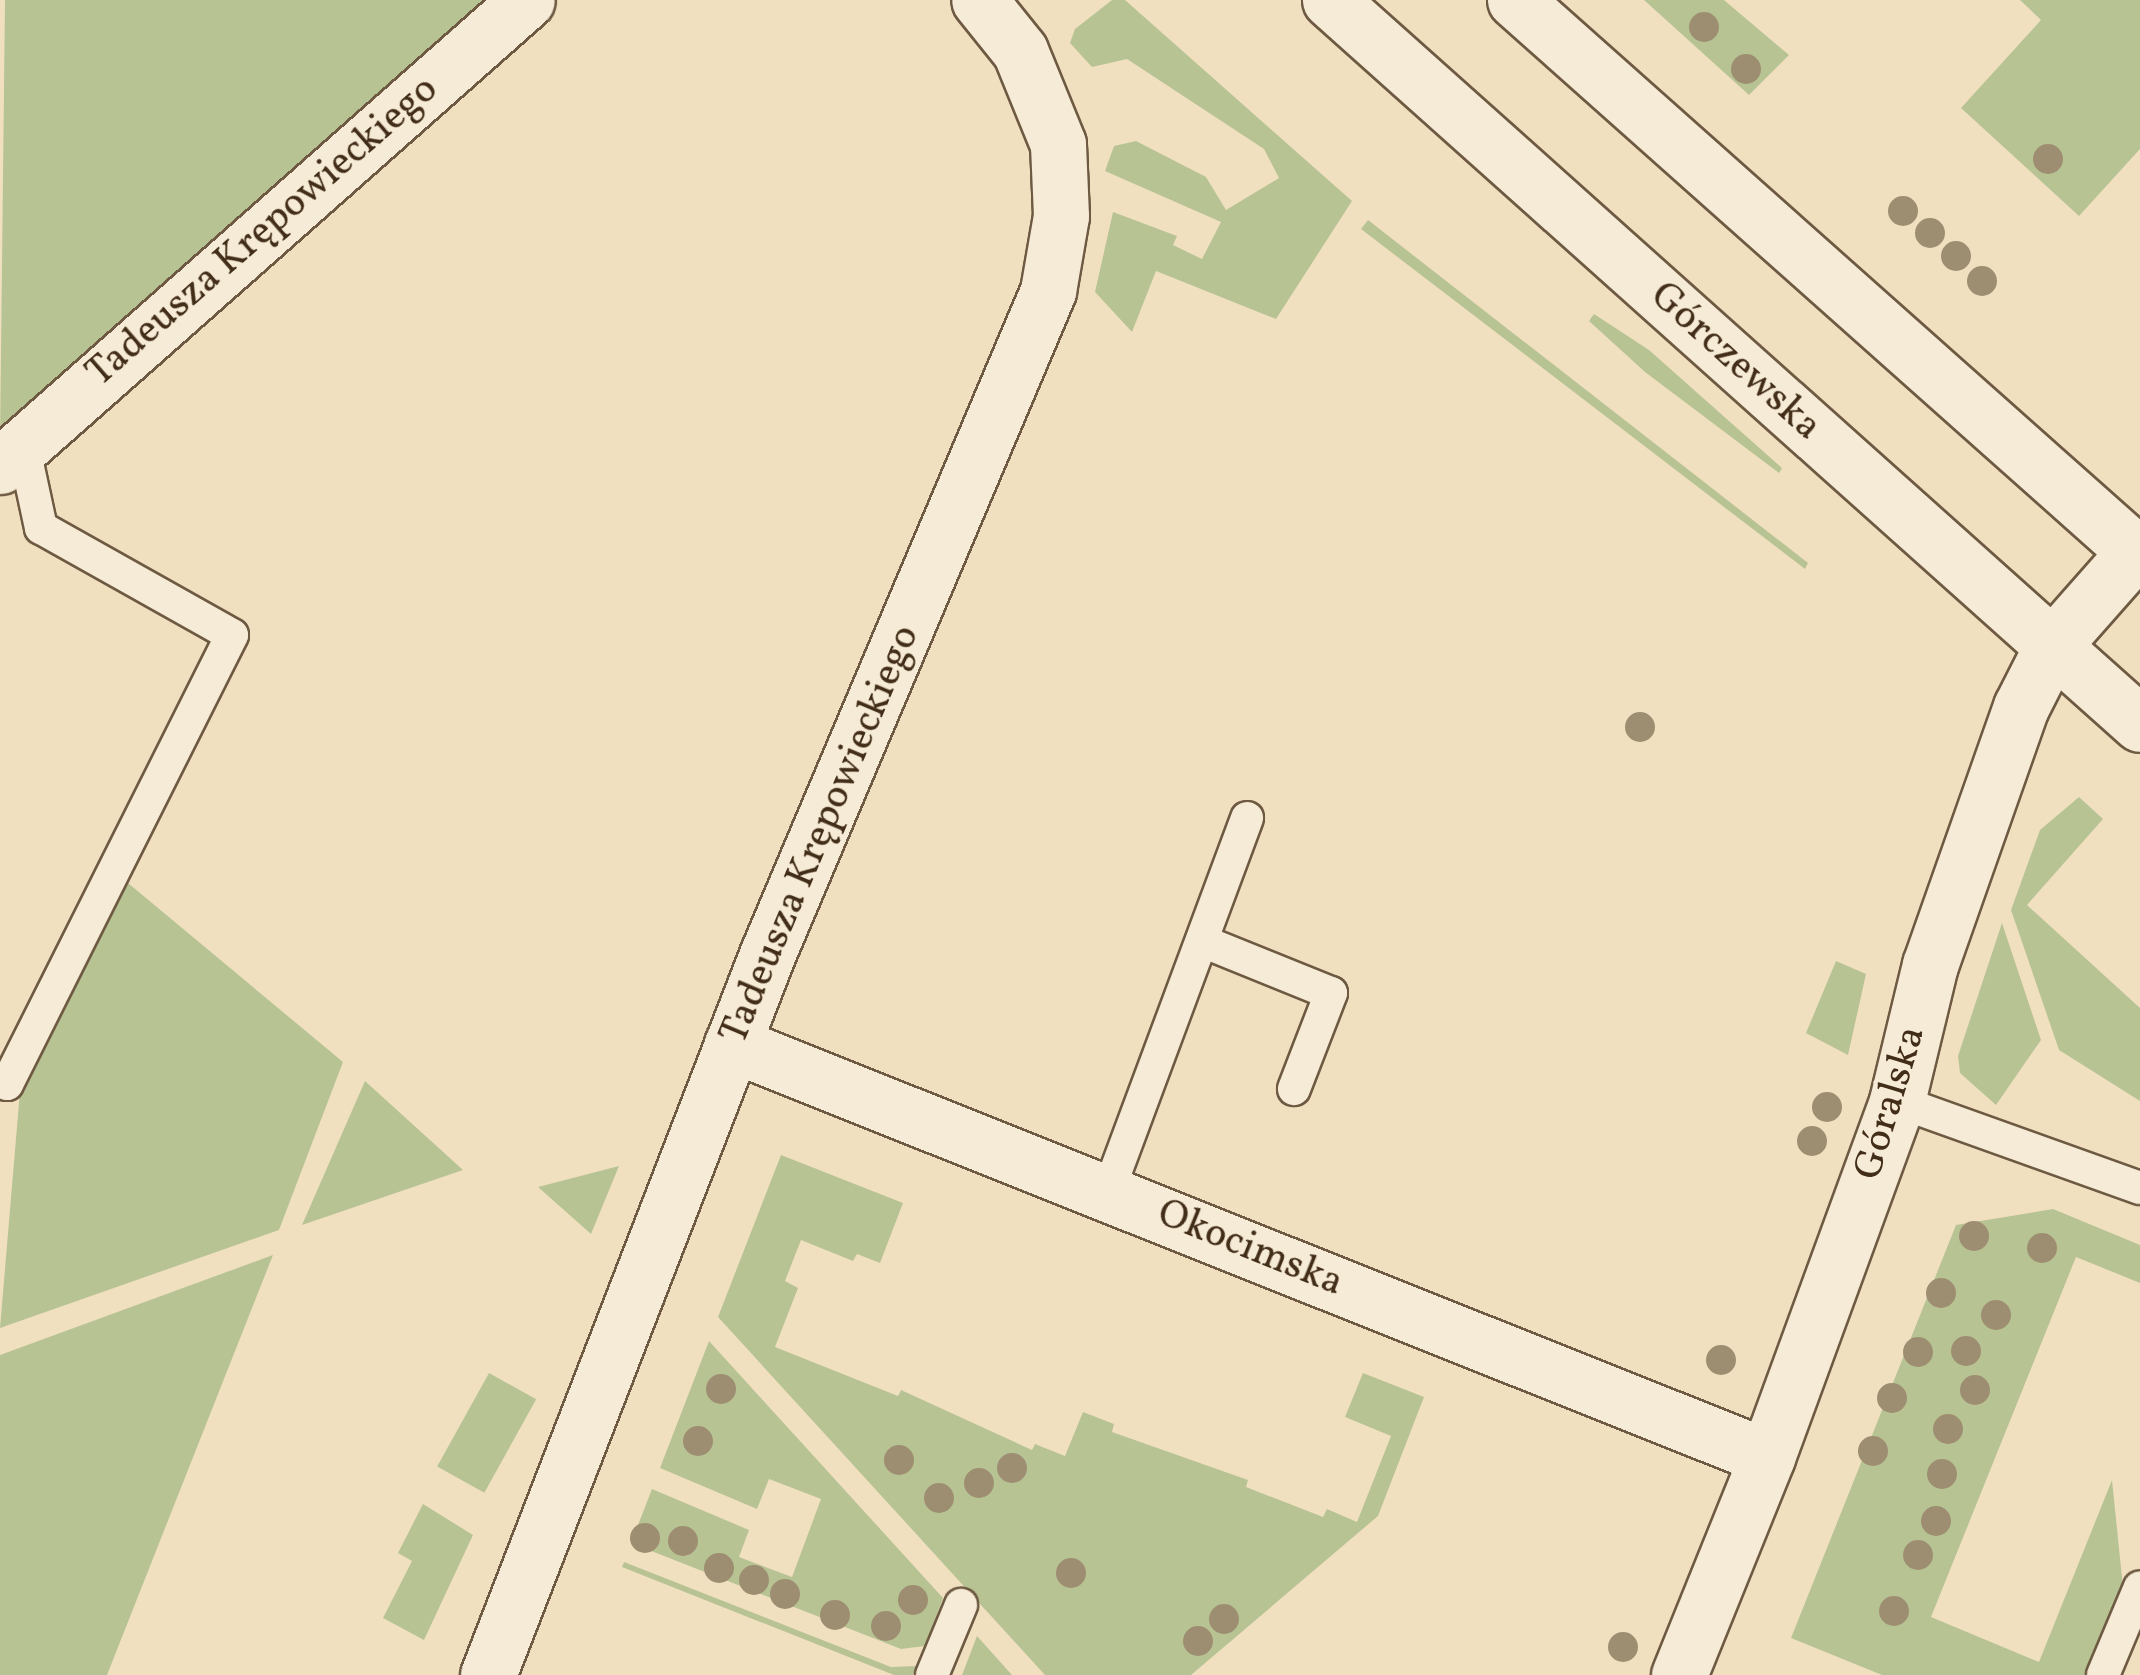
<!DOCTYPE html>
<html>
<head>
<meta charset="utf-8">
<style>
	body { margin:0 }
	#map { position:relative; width:2140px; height:1675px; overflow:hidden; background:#f1e0c0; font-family:Vollkorn,serif }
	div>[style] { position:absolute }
	.green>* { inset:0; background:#b8c394; transform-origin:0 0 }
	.roads { filter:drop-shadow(2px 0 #6e5a42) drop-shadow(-2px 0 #6e5a42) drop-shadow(0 2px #6e5a42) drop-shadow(0 -2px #6e5a42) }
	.service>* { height:32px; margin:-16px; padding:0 16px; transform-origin:16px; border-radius:16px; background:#f6ebd6 }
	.minor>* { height:55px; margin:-27.5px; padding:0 27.5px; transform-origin:27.5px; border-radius:27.5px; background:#f6ebd6 }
	.secondary>* { height:55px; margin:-27.5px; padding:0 27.5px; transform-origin:27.5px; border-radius:27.5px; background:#f6ebd6 }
	.trees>* { width:30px; height:30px; margin:-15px; border-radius:50%; background:#9e8e71 }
	span { translate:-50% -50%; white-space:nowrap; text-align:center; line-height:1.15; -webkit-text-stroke:8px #f6ebd6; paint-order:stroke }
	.street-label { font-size:40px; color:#422d18 }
</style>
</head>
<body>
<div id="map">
	<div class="green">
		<div style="clip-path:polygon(5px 0,497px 0,0 440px)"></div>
		<div style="clip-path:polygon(1112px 0,1125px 0,1352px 201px,1276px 319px,1156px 271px,1132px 332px,1095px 292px,1113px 212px,1177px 236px,1173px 245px,1202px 259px,1221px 222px,1105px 171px,1114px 146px,1136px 141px,1206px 177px,1226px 210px,1279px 178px,1264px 149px,1127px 59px,1092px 67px,1070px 43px,1075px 29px)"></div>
		<div style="clip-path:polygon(1644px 0,1724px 0,1789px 55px,1749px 95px)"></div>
		<div style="clip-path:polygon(2020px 0,2140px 0,2140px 149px,2079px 216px,1961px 108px,2041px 20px)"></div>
		<div style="clip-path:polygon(1368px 220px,1808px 563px,1805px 569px,1361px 229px)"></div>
		<div style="clip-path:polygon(1594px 314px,1649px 350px,1782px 468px,1779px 473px,1645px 372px,1589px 321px)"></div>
		<div style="clip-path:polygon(2079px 797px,2103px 819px,2027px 905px,2140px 1008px,2140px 1101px,2059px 1050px,2011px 910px,2040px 830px)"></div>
		<div style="clip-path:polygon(128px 883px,343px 1062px,279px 1230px,0 1328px,20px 1091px)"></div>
		<div style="clip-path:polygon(2002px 923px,2041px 1040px,1996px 1105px,1960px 1073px,1958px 1056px)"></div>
		<div style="clip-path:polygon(1836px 961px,1866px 974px,1848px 1055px,1806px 1033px)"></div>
		<div style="clip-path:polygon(365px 1081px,463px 1170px,302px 1225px)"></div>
		<div style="clip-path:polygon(781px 1155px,903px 1203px,880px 1263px,857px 1254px,853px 1261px,801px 1240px,785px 1281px,798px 1288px,775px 1347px,898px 1396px,901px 1390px,1032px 1450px,1035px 1444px,1065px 1456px,1083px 1412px,1114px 1424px,1112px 1432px,1248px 1480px,1246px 1487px,1323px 1517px,1327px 1509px,1357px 1522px,1391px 1436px,1345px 1417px,1363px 1373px,1424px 1397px,1378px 1516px,1191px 1675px,1045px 1675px,718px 1317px)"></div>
		<div style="clip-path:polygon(619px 1166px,591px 1234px,538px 1187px)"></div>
		<div style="clip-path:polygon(2053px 1209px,2140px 1245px,2140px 1283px,2076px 1257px,1931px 1617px,2039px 1662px,2112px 1480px,2124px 1597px,2091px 1675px,1882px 1675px,1791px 1638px,1956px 1225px)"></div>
		<div style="clip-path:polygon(273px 1255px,107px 1675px,0 1675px,0 1355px)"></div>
		<div style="clip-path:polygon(709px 1341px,943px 1598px,925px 1646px,901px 1649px,631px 1543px,652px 1489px,749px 1530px,739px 1557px,792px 1577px,821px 1499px,769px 1479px,757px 1509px,660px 1468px)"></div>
		<div style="left:489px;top:1373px;width:54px;height:107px;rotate:29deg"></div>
		<div style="clip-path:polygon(423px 1504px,473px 1535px,424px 1640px,383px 1618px,412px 1561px,398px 1553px)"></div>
		<div style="clip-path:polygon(624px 1562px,891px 1667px,917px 1666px,913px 1675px,894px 1675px,622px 1567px)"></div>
		<div style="clip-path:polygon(977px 1636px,1012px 1675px,962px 1675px)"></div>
	</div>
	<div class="roads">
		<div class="service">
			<div style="left:1202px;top:941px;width:139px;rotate:22deg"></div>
			<div style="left:1331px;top:993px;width:103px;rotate:111.1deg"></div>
			<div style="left:0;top:1080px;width:8px;rotate:30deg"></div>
			<div style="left:7px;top:1084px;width:502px;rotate:-63.38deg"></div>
			<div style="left:232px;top:635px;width:219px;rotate:-150.7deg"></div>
			<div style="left:41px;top:528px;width:86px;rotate:-102.1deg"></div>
			<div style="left:1897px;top:1101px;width:258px;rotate:19.7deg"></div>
			<div style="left:1108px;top:1192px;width:399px;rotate:-69.6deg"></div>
			<div style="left:932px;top:1675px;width:76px;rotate:-67.5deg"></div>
			<div style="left:2103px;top:1675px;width:95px;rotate:-67.2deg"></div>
		</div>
		<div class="minor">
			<div style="left:0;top:466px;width:703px;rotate:-41.48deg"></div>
			<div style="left:732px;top:1044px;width:1114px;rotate:21.75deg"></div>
			<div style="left:488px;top:1675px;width:772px;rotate:-68.82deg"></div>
			<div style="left:767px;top:955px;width:721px;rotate:-67.06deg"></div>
			<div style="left:1048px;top:291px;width:76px;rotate:-80.2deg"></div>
			<div style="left:1061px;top:216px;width:72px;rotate:-92.4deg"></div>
			<div style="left:1058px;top:144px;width:100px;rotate:-112.2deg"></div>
			<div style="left:1020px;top:51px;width:65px;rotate:-128.8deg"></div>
			<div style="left:1679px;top:1675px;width:235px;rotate:-68deg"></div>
			<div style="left:1767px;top:1457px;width:379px;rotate:-69.9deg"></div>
			<div style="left:1897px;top:1101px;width:140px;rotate:-76.4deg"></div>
			<div style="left:1930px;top:965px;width:274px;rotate:-70.6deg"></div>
			<div style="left:2021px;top:707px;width:68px;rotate:-63.1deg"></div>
			<div style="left:2052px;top:646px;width:125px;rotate:-48.6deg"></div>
		</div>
		<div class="secondary">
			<div style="left:1330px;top:0;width:1086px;rotate:41.79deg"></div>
			<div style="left:1515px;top:0;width:837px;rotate:41.66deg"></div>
		</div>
	</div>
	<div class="trees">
		<div style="left:1704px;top:27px"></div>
		<div style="left:1746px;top:69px"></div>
		<div style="left:2048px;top:159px"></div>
		<div style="left:1903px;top:211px"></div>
		<div style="left:1930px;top:233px"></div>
		<div style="left:1956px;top:256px"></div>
		<div style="left:1982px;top:281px"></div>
		<div style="left:1640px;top:727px"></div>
		<div style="left:1827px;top:1107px"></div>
		<div style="left:1812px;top:1141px"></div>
		<div style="left:1974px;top:1236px"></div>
		<div style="left:2042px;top:1248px"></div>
		<div style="left:1941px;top:1293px"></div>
		<div style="left:1996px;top:1315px"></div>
		<div style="left:1966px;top:1351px"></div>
		<div style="left:1918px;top:1352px"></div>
		<div style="left:1721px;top:1360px"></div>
		<div style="left:721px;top:1389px"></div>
		<div style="left:1975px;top:1390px"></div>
		<div style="left:1892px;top:1398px"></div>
		<div style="left:1948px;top:1429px"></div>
		<div style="left:698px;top:1441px"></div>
		<div style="left:1873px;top:1451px"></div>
		<div style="left:899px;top:1460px"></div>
		<div style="left:1012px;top:1468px"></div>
		<div style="left:1942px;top:1474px"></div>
		<div style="left:979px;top:1483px"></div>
		<div style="left:939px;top:1498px"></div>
		<div style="left:1936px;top:1521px"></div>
		<div style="left:645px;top:1538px"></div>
		<div style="left:683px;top:1541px"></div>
		<div style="left:1918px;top:1555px"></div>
		<div style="left:719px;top:1568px"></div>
		<div style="left:1071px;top:1573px"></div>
		<div style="left:754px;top:1580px"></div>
		<div style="left:785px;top:1594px"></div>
		<div style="left:913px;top:1600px"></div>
		<div style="left:1894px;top:1611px"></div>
		<div style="left:835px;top:1615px"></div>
		<div style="left:1224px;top:1619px"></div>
		<div style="left:886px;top:1626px"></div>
		<div style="left:1198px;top:1641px"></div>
		<div style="left:1623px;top:1647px"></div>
	</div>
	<div class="street-label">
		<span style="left:263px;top:232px;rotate:-41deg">Tadeusza Krępowieckiego</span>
		<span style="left:1735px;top:362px;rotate:42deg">Górczewska</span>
		<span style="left:821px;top:835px;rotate:-67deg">Tadeusza Krępowieckiego</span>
		<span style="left:1891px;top:1103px;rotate:-73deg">Góralska</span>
		<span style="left:1250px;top:1249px;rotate:22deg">Okocimska</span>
	</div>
</div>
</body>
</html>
